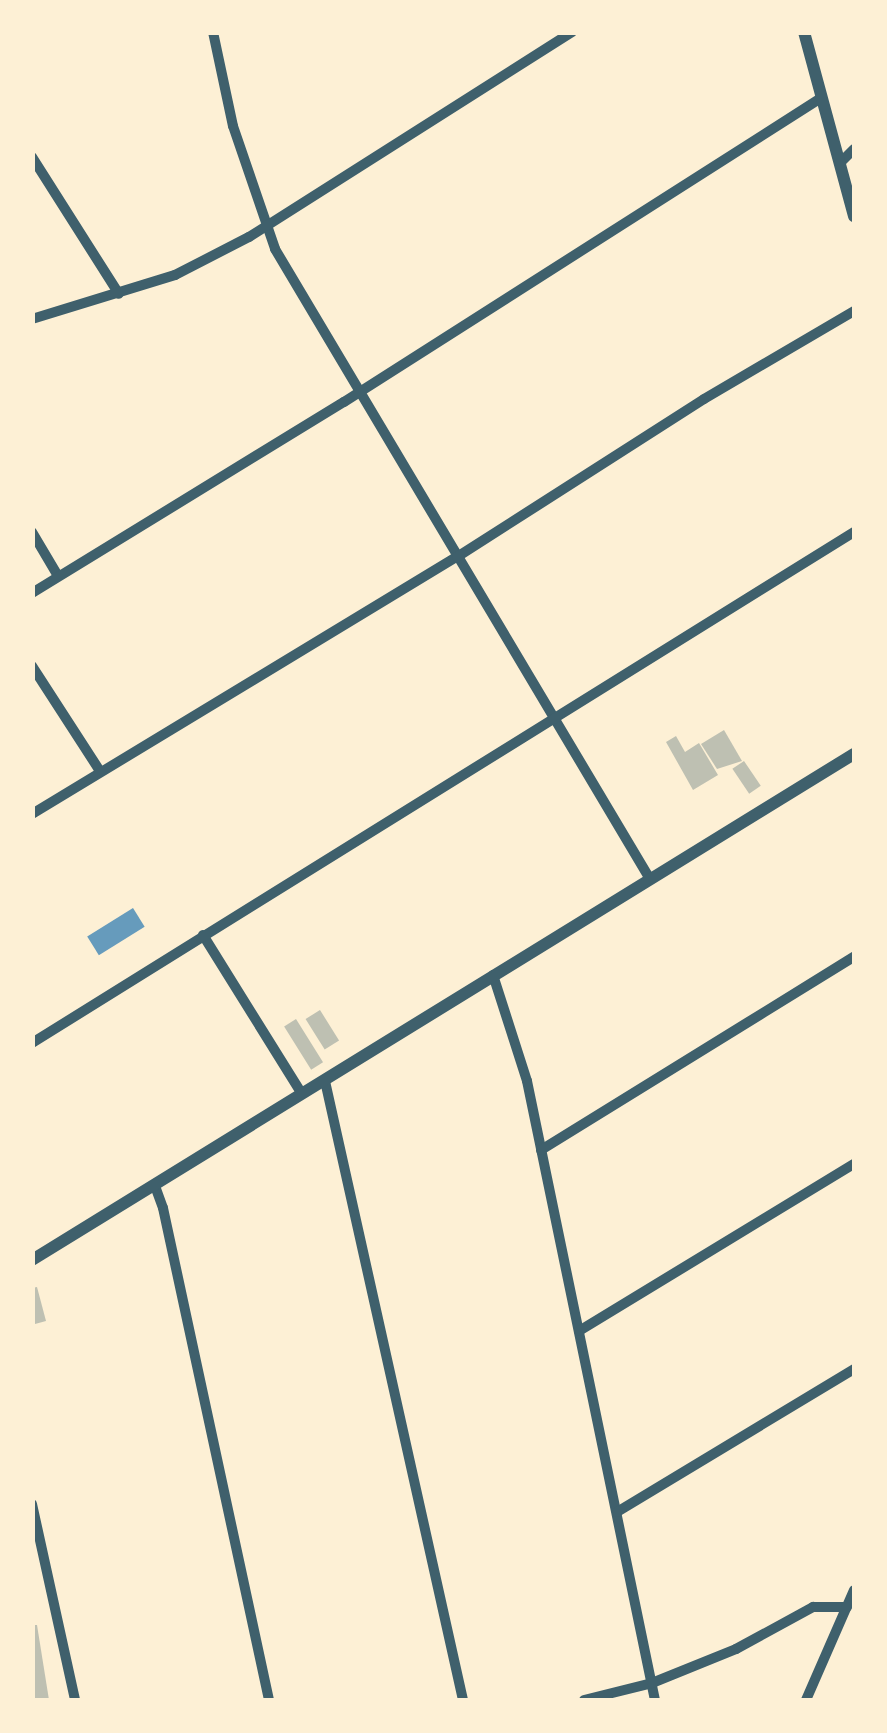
<!DOCTYPE html>
<html>
<head>
<meta charset="utf-8">
<style>
	body { margin:0 }
	#map { position:relative; width:887px; height:1733px; overflow:hidden; background:#fdf0d5; font-family:"Nunito Sans",sans-serif }
	div>[style] { position:absolute }
	.water>* { inset:0; background:#669bbc; transform-origin:0 0 }
	.building>* { inset:0; background:#bec0b2; transform-origin:0 0 }
	.minor>* { height:10px; margin:-5px; padding:0 5px; transform-origin:5px; border-radius:5px; background:#3f606c }
	.tertiary>* { height:12px; margin:-6px; padding:0 6px; transform-origin:6px; border-radius:6px; background:#3f606c }
	span { translate:-50% -50%; white-space:nowrap; text-align:center; line-height:1.15; -webkit-text-stroke:9px #fdf0d5; paint-order:stroke }
	.frame { position:absolute; inset:0; border:35px solid #fdf0d5; pointer-events:none }
</style>
</head>
<body>
<div id="map">
	<div class="water">
		<div style="left:133px;top:908px;width:22px;height:54px;rotate:58deg"></div>
	</div>
	<div class="building">
		<div style="clip-path:polygon(724px 730px,742px 761px,717px 769px,701px 744px)"></div>
		<div style="clip-path:polygon(676px 736px,685px 752px,699px 743px,718px 775px,693px 790px,666px 742px)"></div>
		<div style="left:744px;top:761px;width:30px;height:14px;rotate:56deg"></div>
		<div style="left:320px;top:1010px;width:36px;height:17px;rotate:58deg"></div>
		<div style="left:296px;top:1019px;width:51px;height:14px;rotate:58deg"></div>
		<div style="clip-path:polygon(37px 1287px,46px 1321px,35px 1324px,32px 1288px)"></div>
		<div style="clip-path:polygon(32px 1625px,37px 1625px,49px 1700px,32px 1700px)"></div>
	</div>
	<div class="minor">
		<div style="left:213px;top:32px;width:96px;rotate:78deg"></div>
		<div style="left:233px;top:126px;width:130px;rotate:71.1deg"></div>
		<div style="left:275px;top:249px;width:733px;rotate:59.24deg"></div>
		<div style="left:32px;top:157px;width:162px;rotate:57.6deg"></div>
		<div style="left:841px;top:162px;width:18px;rotate:-45deg"></div>
		<div style="left:32px;top:319px;width:150px;rotate:-17.1deg"></div>
		<div style="left:175px;top:275px;width:83px;rotate:-27.2deg"></div>
		<div style="left:249px;top:237px;width:383px;rotate:-32.4deg"></div>
		<div style="left:32px;top:532px;width:51px;rotate:59.4deg"></div>
		<div style="left:32px;top:593px;width:366px;rotate:-31.5deg"></div>
		<div style="left:344px;top:402px;width:566px;rotate:-32.51deg"></div>
		<div style="left:32px;top:666px;width:125px;rotate:57.1deg"></div>
		<div style="left:32px;top:814px;width:497px;rotate:-31.2deg"></div>
		<div style="left:457px;top:557px;width:293px;rotate:-32.6deg"></div>
		<div style="left:704px;top:399px;width:174px;rotate:-30.4deg"></div>
		<div style="left:203px;top:935px;width:187px;rotate:58.1deg"></div>
		<div style="left:493px;top:975px;width:111px;rotate:72.2deg"></div>
		<div style="left:527px;top:1081px;width:632px;rotate:78.32deg"></div>
		<div style="left:32px;top:1043px;width:968px;rotate:-31.87deg"></div>
		<div style="left:325px;top:1081px;width:634px;rotate:77.43deg"></div>
		<div style="left:541px;top:1150px;width:368px;rotate:-31.7deg"></div>
		<div style="left:155px;top:1186px;width:23px;rotate:70deg"></div>
		<div style="left:163px;top:1208px;width:503px;rotate:77.84deg"></div>
		<div style="left:579px;top:1331px;width:322px;rotate:-31.3deg"></div>
		<div style="left:32px;top:1504px;width:201px;rotate:77.6deg"></div>
		<div style="left:617px;top:1512px;width:277px;rotate:-31.1deg"></div>
		<div style="left:584px;top:1700px;width:70px;rotate:-14deg"></div>
		<div style="left:652px;top:1683px;width:91px;rotate:-22deg"></div>
		<div style="left:736px;top:1649px;width:88px;rotate:-28.6deg"></div>
		<div style="left:813px;top:1607px;width:34px"></div>
		<div style="left:806px;top:1700px;width:120px;rotate:-66.4deg"></div>
	</div>
	<div class="tertiary">
		<div style="left:804px;top:32px;width:191px;rotate:74.8deg"></div>
		<div style="left:32px;top:1260px;width:965px;rotate:-31.62deg"></div>
	</div>
	<div class="frame"></div>
</div>
</body>
</html>
